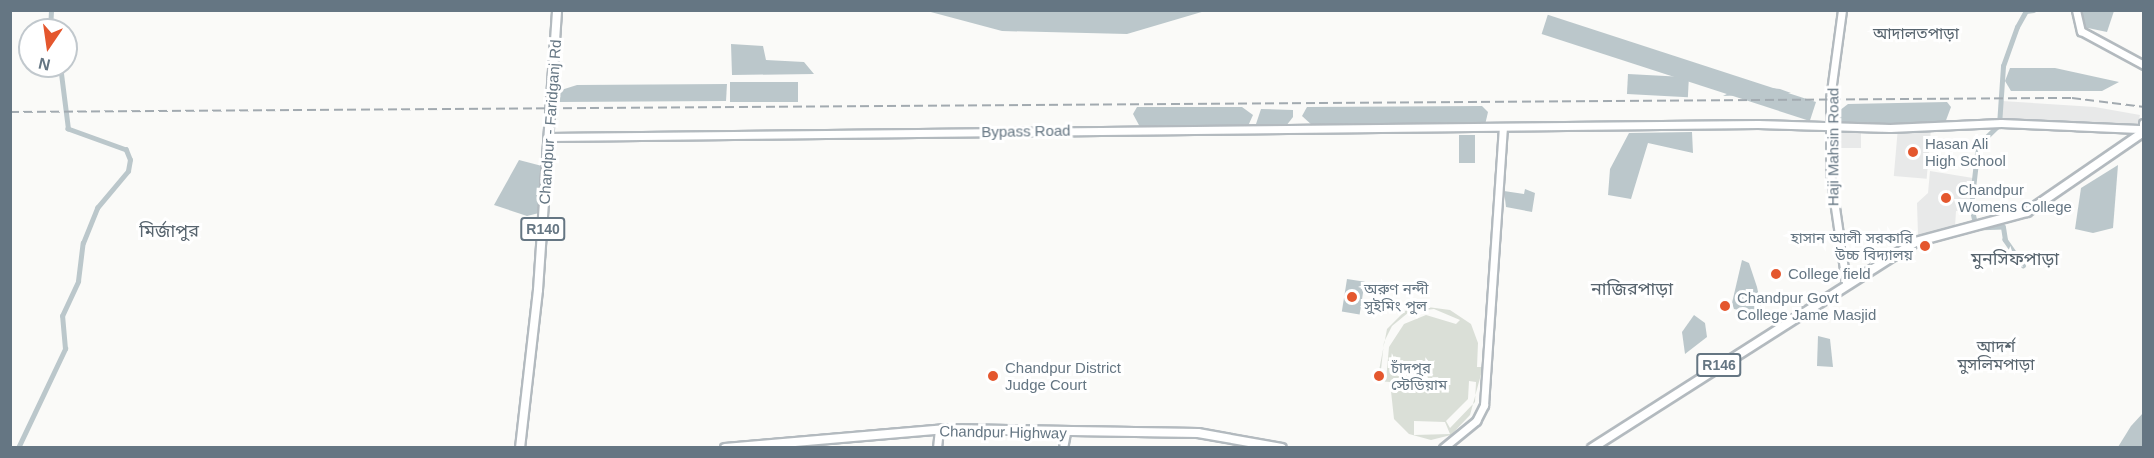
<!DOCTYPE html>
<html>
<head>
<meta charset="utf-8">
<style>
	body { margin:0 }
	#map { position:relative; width:2154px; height:458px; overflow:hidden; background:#fafaf8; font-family:Helvetica,"Noto Sans Bengali",sans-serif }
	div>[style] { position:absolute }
	.built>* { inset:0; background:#e8e9e9; transform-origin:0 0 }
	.green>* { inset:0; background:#dadfd7 }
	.water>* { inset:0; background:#bbc7cb; transform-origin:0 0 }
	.canal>* { height:4.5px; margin:-2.25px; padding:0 2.25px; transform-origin:2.25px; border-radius:2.25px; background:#bbc7cb }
	.roads { filter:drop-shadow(2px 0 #b3babf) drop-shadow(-2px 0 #b3babf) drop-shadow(0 2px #b3babf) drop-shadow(0 -2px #b3babf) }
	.secondary>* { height:7px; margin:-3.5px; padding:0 3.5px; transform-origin:3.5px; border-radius:3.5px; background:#fff }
	.primary>* { height:8px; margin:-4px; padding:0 4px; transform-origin:4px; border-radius:4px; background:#fff }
	.rail>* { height:1.5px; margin-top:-0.75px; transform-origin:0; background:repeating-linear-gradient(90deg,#a2aab0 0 9px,transparent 0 13.5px) }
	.dots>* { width:16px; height:16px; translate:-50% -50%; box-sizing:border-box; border:3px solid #fff; border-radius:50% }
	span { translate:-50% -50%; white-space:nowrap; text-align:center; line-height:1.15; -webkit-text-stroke:6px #fff; paint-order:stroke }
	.shield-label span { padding:2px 4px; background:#fff; border:2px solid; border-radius:4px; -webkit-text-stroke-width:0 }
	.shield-label { font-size:14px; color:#657683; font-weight:700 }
	.street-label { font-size:15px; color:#657683 }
	.poi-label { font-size:15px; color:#657683 }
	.left { translate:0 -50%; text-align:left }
	.right { translate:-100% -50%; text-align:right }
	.neighbourhood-label { font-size:16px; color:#57646e }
	.quarter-label { font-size:18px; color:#57646e }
	.frame { position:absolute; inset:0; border:12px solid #657683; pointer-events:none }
	.north { position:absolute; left:18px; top:18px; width:60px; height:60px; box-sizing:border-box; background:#fff; border:2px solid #c1c8cd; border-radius:50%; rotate:193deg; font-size:16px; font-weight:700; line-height:24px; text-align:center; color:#657683 }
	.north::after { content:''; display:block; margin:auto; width:21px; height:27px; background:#e4572e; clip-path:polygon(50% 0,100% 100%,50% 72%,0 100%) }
</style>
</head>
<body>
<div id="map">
	<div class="built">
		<div style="clip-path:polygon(2002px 101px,2095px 107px,2140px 115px,2137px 129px,2000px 120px)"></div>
		<div style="left:1931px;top:129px;width:50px;height:33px;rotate:95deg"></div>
		<div style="left:1833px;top:130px;width:28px;height:18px"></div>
		<div style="clip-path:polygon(1930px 171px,1973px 178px,1968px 211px,1956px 211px,1955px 227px,1918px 235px,1917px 203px,1928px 193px)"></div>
	</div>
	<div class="green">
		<div style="clip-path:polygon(evenodd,1420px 306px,1450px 310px,1471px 324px,1478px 343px,1477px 367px,1483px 367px,1470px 415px,1451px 435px,1431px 440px,1409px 434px,1394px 419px,1390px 382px,1377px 381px,1387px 329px,1405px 311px,1420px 306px,1434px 309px,1460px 320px,1456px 324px,1426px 315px,1404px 324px,1389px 347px,1386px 380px,1380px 379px,1384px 342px,1392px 326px,1409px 312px,1434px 309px,1420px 306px,1469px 381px,1476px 382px,1475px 402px,1450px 428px,1446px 421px,1468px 399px,1469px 381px,1420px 306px,1414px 421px,1445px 422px,1450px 434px,1414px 435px,1414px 421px)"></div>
	</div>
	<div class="water">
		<div style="clip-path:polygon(927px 11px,1205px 11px,1127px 34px,1002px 31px)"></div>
		<div style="clip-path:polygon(2081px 11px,2114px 11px,2107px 32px,2083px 27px)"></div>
		<div style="clip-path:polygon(731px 44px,763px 46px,766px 60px,804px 62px,814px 74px,732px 75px)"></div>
		<div style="clip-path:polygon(2010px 68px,2055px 68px,2119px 82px,2102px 91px,2011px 91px,2005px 81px)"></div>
		<div style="left:1628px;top:74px;width:61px;height:20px;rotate:3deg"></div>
		<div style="left:798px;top:82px;width:20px;height:68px;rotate:90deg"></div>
		<div style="clip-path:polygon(727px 84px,726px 101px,558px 102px,558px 91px,577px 85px)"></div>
		<div style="clip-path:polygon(1744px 85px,1780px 89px,1791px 93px,1723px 96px)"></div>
		<div style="left:1816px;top:102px;width:20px;height:282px;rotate:108deg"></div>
		<div style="clip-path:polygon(1947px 102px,1951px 107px,1945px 123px,1833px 124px,1835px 114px,1848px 104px)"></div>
		<div style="clip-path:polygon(1482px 106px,1488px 112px,1485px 125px,1313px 126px,1302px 116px,1307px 107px)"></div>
		<div style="clip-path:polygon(1137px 107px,1242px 107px,1253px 115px,1248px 126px,1140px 127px,1133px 114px)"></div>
		<div style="clip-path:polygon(1261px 109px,1293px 110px,1293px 117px,1286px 126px,1256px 124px)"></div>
		<div style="clip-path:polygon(1692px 132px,1693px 153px,1648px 143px,1631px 199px,1608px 195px,1610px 169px,1629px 133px)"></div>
		<div style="left:1459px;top:135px;width:16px;height:28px"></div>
		<div style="clip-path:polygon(519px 160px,542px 166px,539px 213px,527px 216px,494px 205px)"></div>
		<div style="clip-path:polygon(2118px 165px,2113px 228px,2093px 233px,2075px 229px,2081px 188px)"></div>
		<div style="clip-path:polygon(1525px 189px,1535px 193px,1532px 212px,1506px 207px,1504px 191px,1524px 194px)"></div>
		<div style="clip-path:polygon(1742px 260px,1749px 263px,1757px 287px,1762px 310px,1756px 314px,1734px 309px,1732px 303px)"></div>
		<div style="left:1347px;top:279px;width:18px;height:33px;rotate:9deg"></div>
		<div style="clip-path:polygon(1694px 315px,1705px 323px,1707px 337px,1685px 354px,1682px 332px)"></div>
		<div style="clip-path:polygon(1818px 336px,1830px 339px,1833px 367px,1817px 366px)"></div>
		<div style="clip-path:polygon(2143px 413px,2143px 447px,2118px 447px,2131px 426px)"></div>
	</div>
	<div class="canal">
		<div style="left:50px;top:30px;width:20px;rotate:-87deg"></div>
		<div style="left:2023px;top:266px;width:32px;rotate:-125deg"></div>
		<div style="left:2005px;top:240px;width:13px;rotate:-99deg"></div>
		<div style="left:2003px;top:227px;width:27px;rotate:178deg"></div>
		<div style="left:1976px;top:228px;width:23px;rotate:-103deg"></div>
		<div style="left:1971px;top:206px;width:61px;rotate:-83.5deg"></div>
		<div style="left:1978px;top:145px;width:29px;rotate:-44deg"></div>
		<div style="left:1999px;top:125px;width:59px;rotate:-86.1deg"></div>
		<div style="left:2003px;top:66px;width:41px;rotate:-70.3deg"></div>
		<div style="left:2017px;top:27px;width:18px;rotate:-61deg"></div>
		<div style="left:2026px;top:11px;width:7px;rotate:-8deg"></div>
		<div style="left:18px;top:448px;width:110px;rotate:-64.6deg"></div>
		<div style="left:65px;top:349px;width:33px;rotate:-95deg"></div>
		<div style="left:62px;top:316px;width:38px;rotate:-65deg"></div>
		<div style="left:78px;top:281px;width:38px;rotate:-83deg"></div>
		<div style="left:83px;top:243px;width:38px;rotate:-68deg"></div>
		<div style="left:97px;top:208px;width:48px;rotate:-50deg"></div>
		<div style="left:128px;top:171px;width:11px;rotate:-80deg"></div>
		<div style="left:130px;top:160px;width:11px;rotate:-112deg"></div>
		<div style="left:126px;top:150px;width:62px;rotate:-160.1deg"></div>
		<div style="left:68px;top:129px;width:64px;rotate:-97.2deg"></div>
	</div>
	<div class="roads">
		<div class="secondary">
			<div style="left:1842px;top:10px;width:90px;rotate:97.7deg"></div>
			<div style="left:1830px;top:99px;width:74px;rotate:90deg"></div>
			<div style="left:1830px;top:173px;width:111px;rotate:81.7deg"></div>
			<div style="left:2076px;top:10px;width:22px;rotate:77deg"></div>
			<div style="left:2081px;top:31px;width:72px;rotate:28.4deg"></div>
			<div style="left:549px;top:137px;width:1209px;rotate:-0.62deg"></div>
			<div style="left:1758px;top:124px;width:132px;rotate:1.7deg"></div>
			<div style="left:1890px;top:128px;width:111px;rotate:-2.6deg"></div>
			<div style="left:2001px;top:123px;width:138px;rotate:2.5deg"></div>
			<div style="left:937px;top:448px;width:18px;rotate:-84deg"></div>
			<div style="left:1063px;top:448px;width:15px;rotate:-79deg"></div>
			<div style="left:1443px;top:448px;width:43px;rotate:-39.3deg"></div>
			<div style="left:1476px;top:421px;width:18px;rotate:-63deg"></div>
			<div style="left:1484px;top:405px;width:277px;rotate:-86.1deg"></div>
		</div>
		<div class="primary">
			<div style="left:2144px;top:124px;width:9px;rotate:90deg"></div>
			<div style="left:520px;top:448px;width:159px;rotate:-83.5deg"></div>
			<div style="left:538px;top:290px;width:281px;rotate:-86.1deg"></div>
			<div style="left:725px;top:448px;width:222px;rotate:-4.9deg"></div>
			<div style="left:946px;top:429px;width:252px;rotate:0.9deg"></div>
			<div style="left:1198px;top:433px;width:85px;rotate:10.1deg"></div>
			<div style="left:1592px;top:448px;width:383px;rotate:-32.5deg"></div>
			<div style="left:1915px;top:242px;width:116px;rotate:-15deg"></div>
			<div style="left:2027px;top:212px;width:140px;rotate:-34.5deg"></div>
		</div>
	</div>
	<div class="rail">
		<div style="left:10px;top:112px;width:2062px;rotate:-0.39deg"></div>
		<div style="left:2072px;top:98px;width:73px;rotate:7.1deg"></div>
	</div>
	<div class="dots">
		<div style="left:1913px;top:152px;background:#e4572e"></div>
		<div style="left:1946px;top:198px;background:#e4572e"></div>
		<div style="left:1925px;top:246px;background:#e4572e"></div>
		<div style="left:1776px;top:274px;background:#e4572e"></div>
		<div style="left:1352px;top:297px;background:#e4572e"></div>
		<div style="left:1725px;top:306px;background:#e4572e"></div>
		<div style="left:993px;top:376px;background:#e4572e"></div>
		<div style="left:1379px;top:376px;background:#e4572e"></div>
	</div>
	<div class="shield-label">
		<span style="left:543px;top:229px">R140</span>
		<span style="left:1719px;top:365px">R146</span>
	</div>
	<div class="street-label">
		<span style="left:550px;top:122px;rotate:-86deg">Chandpur - Faridganj Rd</span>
		<span style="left:1026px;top:131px;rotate:-1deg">Bypass Road</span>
		<span style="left:1833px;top:147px;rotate:-90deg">Haji Mahsin Road</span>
		<span style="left:1003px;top:432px;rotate:1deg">Chandpur Highway</span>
	</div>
	<div class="poi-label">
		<span class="left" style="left:1925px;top:152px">Hasan Ali<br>High School</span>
		<span class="left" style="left:1958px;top:198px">Chandpur<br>Womens College</span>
		<span class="right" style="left:1913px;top:246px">হাসান আলী সরকারি<br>উচ্চ বিদ্যালয়</span>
		<span class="left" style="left:1788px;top:274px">College field</span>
		<span class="left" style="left:1364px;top:297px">অরুণ নন্দী<br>সুইমিং পুল</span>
		<span class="left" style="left:1737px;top:306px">Chandpur Govt<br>College Jame Masjid</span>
		<span class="left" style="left:1005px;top:376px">Chandpur District<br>Judge Court</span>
		<span class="left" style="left:1391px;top:376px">চাঁদপুর<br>স্টেডিয়াম</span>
	</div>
	<div class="neighbourhood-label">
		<span style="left:1916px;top:34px">আদালতপাড়া</span>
		<span style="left:1996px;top:356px">আদর্শ<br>মুসলিমপাড়া</span>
	</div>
	<div class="quarter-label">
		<span style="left:169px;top:231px">মির্জাপুর</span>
		<span style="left:2015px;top:259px">মুনসিফপাড়া</span>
		<span style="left:1632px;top:289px">নাজিরপাড়া</span>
	</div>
	<div class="frame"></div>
	<div class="north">N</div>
</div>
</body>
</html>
